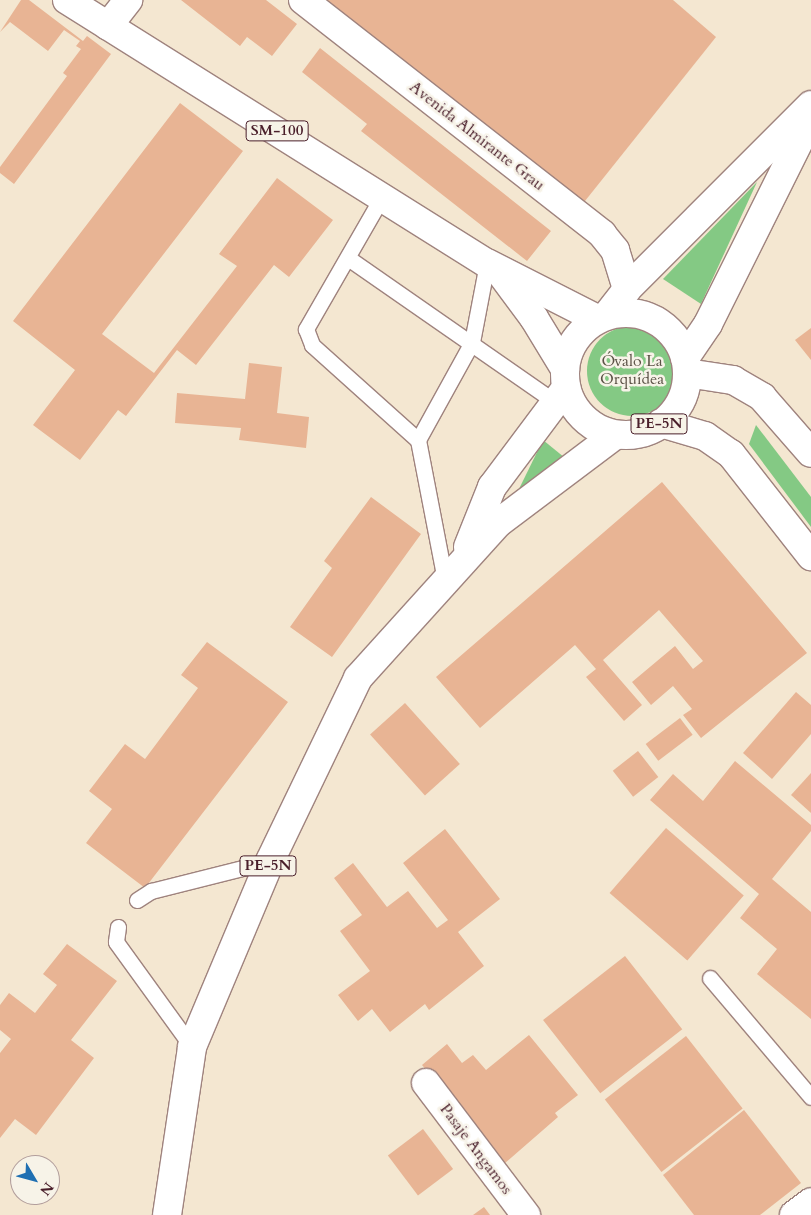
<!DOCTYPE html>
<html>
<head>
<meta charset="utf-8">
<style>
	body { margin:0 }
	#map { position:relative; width:811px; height:1215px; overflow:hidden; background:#f4e7d1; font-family:Cardo,serif }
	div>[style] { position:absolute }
	.green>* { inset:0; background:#84c984 }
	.round { border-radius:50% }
	.building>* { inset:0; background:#e8b494; transform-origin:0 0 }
	.roads { filter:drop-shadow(1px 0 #9f837e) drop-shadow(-1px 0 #9f837e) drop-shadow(0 1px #9f837e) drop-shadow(0 -1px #9f837e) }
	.lane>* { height:15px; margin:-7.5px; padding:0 7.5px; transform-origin:7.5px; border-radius:7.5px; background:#fff }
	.street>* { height:28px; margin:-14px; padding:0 14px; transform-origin:14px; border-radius:14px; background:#fff }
	.secondary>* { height:28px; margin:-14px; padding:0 14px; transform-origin:14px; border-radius:14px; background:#fff }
	.primary>* { height:28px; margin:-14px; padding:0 14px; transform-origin:14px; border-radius:14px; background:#fff }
	.highway>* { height:28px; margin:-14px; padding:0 14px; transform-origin:14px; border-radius:14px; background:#fff }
	.highway>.ring { margin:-14px; padding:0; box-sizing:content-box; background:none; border:28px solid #fff; border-radius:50% }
	span { translate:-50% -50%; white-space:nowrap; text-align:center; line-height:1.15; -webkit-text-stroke:5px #f7f3e8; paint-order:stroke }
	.shield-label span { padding:1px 4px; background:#f7f3e8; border:1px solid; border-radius:4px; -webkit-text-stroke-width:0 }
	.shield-label { font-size:15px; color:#4a1f2b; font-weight:700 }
	.street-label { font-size:16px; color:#4a1f2b }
	.park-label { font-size:16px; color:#5b5246 }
	.north { position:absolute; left:10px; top:1155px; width:50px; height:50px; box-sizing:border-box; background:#f7f3e8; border:1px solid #b29e9c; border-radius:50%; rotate:127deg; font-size:14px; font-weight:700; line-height:20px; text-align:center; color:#4a1f2b }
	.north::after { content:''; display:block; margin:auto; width:18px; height:22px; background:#1f6fb2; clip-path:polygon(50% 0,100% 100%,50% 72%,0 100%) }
</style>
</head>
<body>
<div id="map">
	<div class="green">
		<div style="clip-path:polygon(757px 182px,701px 304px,663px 279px)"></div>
		<div class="round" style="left:587px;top:326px;width:90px;height:90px"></div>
		<div style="clip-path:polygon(756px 425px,811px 497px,811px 527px,749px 444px)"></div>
		<div style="clip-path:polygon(543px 440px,570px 462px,518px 491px)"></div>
	</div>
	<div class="building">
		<div style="clip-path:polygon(21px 0,29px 0,83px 41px,87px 36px,111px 54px,14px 184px,0 173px,0 167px,67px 76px,63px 73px,81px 49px,76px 46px,80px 41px,64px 30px,48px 51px,10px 22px,0 32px)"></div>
		<div style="clip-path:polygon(181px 0,266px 0,297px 24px,272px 56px,247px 37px,240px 46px)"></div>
		<div style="clip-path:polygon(322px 0,673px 0,716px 37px,581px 206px)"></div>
		<div style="clip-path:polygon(320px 48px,551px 231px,527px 261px,361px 131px,367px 124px,302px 72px)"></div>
		<div style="clip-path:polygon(180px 103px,243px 151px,102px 334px,154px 373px,237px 266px,219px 254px,277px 178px,333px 220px,289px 277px,274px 265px,196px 365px,177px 350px,126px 416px,118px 410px,80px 460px,33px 425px,75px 370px,13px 321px)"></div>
		<div style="clip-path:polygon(811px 328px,811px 360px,795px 340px)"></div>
		<div style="clip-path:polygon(249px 363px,282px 367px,277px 413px,309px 417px,306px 448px,239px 440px,241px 428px,175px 423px,177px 393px,245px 399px)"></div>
		<div style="clip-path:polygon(662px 482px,807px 653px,701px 738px,683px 715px,692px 709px,673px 686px,651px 705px,632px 682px,675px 646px,693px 669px,703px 661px,659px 610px,603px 660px,642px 705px,624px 721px,586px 677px,596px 669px,575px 645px,480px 728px,436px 677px)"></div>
		<div style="clip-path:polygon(371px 497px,421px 534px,332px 657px,290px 627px,332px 568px,324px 561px)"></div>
		<div style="clip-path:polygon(207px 642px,288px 702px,145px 888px,86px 843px,112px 809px,89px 791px,125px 744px,145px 759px,198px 688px,181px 675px)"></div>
		<div style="clip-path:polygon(796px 692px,811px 705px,811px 734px,772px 779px,743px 753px)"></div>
		<div style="left:405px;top:703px;width:82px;height:47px;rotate:48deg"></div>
		<div style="left:680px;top:718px;width:21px;height:43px;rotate:53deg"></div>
		<div style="left:638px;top:751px;width:33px;height:32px;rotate:52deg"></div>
		<div style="clip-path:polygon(735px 761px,811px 825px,811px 831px,772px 879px,811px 912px,811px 1019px,757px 974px,777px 949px,740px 918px,759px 894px,650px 800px,673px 774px,703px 801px)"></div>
		<div style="clip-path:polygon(811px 773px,811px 813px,791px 795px)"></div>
		<div style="left:666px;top:828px;width:103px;height:86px;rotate:41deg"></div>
		<div style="clip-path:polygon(445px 829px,500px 899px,458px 932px,484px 966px,429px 1010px,425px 1004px,390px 1032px,372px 1009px,358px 1021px,338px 995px,370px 971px,340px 931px,362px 915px,334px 878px,353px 863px,387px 907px,408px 891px,437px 928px,448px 920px,403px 863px)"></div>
		<div style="clip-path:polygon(67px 944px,117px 981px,71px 1040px,94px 1058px,36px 1135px,15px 1119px,0 1138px,0 1053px,11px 1039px,0 1030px,0 1005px,9px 993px,35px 1013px,57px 985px,43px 974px)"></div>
		<div style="left:625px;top:956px;width:93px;height:104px;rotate:52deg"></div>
		<div style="clip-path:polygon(529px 1035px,578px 1095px,555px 1113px,558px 1117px,505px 1163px,422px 1065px,447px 1044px,462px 1063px,473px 1055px,486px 1070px)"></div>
		<div style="left:686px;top:1036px;width:92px;height:103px;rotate:52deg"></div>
		<div style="clip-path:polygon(744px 1110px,801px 1183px,760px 1215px,694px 1215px,663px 1175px)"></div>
		<div style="left:423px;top:1129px;width:50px;height:44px;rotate:53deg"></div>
		<div style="clip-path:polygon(484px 1207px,490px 1215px,473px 1215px)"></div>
	</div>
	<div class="roads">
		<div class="lane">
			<div style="left:383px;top:195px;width:155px;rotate:119.9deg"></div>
			<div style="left:306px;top:329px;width:17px;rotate:69deg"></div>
			<div style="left:312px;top:345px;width:142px;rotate:41.9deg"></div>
			<div style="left:418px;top:440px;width:143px;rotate:79.1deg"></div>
			<div style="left:348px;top:258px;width:252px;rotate:34.8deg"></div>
			<div style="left:418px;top:440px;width:112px;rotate:-61.1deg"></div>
			<div style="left:472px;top:342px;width:80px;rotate:-79.2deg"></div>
			<div style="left:137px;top:900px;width:17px;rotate:-33deg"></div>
			<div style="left:151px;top:891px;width:123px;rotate:-14.1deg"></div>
			<div style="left:118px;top:927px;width:15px;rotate:98deg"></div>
			<div style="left:116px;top:942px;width:130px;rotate:54.1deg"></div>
			<div style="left:710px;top:978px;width:156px;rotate:49.7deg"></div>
		</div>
		<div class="street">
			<div style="left:303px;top:0;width:380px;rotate:38deg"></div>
			<div style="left:602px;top:234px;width:21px;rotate:51deg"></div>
			<div style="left:615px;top:250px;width:41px;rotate:72.9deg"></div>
			<div style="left:108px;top:26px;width:33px;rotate:-52deg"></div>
			<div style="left:426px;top:1083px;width:166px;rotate:52.9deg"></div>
			<div style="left:794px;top:1215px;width:21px;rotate:-37deg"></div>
		</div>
		<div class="secondary">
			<div style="left:687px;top:373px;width:47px;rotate:8.7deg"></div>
			<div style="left:733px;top:380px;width:34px;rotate:30deg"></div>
			<div style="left:762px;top:397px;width:74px;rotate:48.8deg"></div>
			<div style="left:661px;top:423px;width:46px;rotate:16.5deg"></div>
			<div style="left:705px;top:436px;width:32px;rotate:35deg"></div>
			<div style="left:731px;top:454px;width:130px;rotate:51.9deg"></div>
		</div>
		<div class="primary">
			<div style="left:67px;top:0;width:496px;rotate:32.1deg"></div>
			<div style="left:487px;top:263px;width:123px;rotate:27deg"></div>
			<div style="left:502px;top:275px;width:54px;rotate:53.3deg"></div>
			<div style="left:534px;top:318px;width:60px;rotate:58.7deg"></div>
		</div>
		<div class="highway">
			<div class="ring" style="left:565px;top:313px;width:94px;height:94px"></div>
			<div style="left:607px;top:315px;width:33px;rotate:-52deg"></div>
			<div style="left:627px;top:289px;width:260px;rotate:-45deg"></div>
			<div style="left:685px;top:358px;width:41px;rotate:-55.9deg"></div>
			<div style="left:708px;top:324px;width:231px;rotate:-63.5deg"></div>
			<div style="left:468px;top:547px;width:65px;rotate:-68.2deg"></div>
			<div style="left:492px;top:487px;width:124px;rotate:-53.2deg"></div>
			<div style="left:167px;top:1215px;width:170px;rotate:-81.5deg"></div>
			<div style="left:192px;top:1047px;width:202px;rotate:-67.2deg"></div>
			<div style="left:270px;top:861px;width:203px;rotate:-64.3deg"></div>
			<div style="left:358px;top:678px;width:207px;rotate:-47.9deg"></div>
			<div style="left:497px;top:524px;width:148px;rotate:-37deg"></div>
		</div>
	</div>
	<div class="shield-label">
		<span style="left:277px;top:131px">SM-100</span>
		<span style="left:659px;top:424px">PE-5N</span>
		<span style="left:268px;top:866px">PE-5N</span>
	</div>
	<div class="street-label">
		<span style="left:477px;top:136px;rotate:38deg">Avenida Almirante Grau</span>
		<span style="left:476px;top:1149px;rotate:53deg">Pasaje Angamos</span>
	</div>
	<div class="park-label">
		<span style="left:632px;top:370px">Óvalo La<br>Orquídea</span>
	</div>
	<div class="north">N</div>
</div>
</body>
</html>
